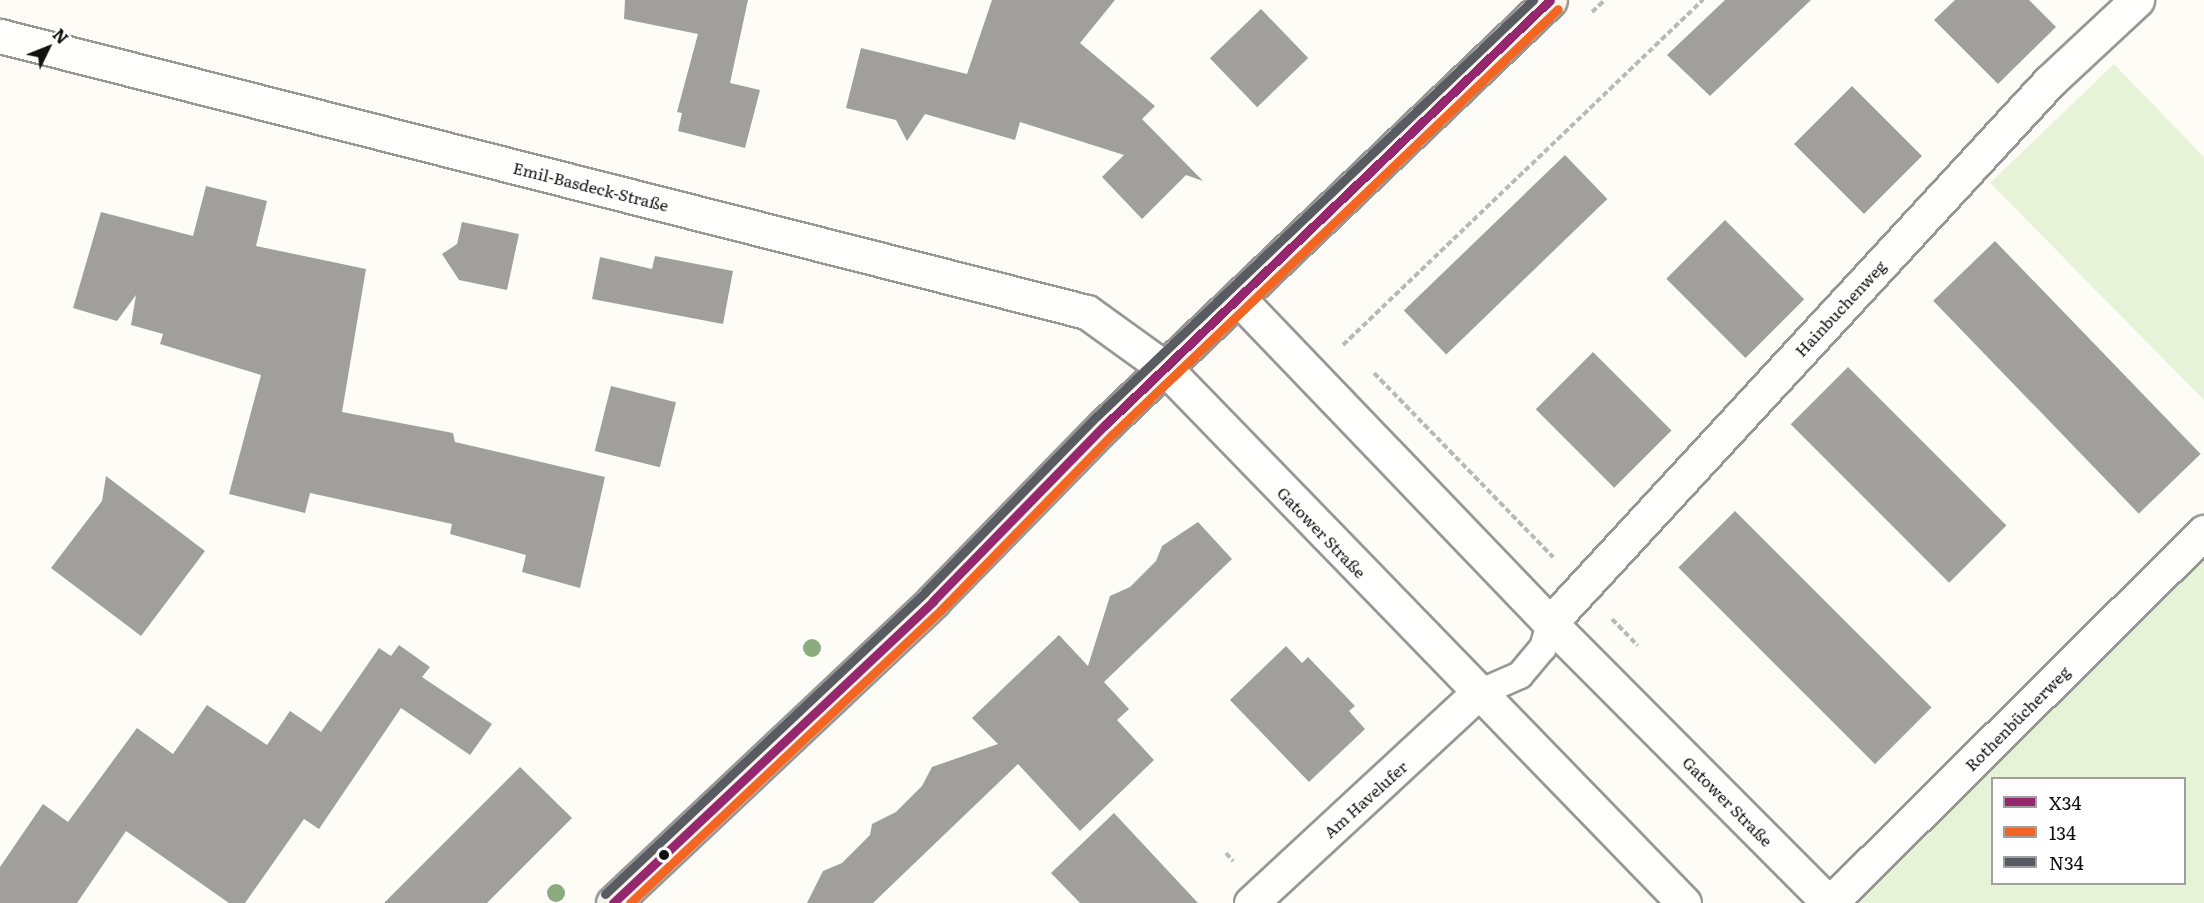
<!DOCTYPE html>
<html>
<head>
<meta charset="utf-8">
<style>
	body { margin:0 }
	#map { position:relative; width:2204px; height:903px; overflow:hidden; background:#fdfcf7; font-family:Literata,serif }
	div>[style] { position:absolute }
	.green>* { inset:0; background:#e7f3d7 }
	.building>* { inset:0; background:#a19f9c; transform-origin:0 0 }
	.path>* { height:4px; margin-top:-2px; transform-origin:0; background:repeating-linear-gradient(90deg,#b9b9b8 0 6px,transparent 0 9px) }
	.roads { filter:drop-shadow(2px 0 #979795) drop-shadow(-2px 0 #979795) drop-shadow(0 2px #979795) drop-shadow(0 -2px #979795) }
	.lane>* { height:26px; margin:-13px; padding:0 13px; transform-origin:13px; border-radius:13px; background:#fffffe }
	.street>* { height:33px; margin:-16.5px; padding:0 16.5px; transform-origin:16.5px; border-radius:16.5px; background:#fffffe }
	.secondary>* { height:33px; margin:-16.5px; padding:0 16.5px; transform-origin:16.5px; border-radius:16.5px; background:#f6f4eb }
	.bus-1>* { height:9px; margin:-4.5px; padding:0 4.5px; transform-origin:4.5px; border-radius:4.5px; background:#95276e }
	.bus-2>* { height:9px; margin:-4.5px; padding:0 4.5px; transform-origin:4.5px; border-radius:4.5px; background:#f26522 }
	.bus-3>* { height:9px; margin:-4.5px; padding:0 4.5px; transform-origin:4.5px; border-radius:4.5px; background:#595b62 }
	.trees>* { width:18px; height:18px; margin:-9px; border-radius:50%; background:#8cac80 }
	.dots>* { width:16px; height:16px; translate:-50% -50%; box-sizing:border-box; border:3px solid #fff; border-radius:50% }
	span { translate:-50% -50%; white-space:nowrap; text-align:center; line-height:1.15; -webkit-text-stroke:6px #fff; paint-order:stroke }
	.street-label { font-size:16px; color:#111 }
	.legend { position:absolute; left:1991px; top:777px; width:195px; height:108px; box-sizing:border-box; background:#fff; border:2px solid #a0a0a0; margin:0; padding:8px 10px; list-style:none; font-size:18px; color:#111 }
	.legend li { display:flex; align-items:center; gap:12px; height:30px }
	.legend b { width:30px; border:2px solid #a0a0a0 }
	.north { position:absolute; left:18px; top:18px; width:60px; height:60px; -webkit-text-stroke:4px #fff; paint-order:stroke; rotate:47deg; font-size:16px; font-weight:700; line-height:24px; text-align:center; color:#111 }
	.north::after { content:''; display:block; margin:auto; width:21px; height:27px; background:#111; clip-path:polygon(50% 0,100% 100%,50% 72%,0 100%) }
</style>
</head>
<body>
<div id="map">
	<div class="green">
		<div style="clip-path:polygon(2114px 64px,2204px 157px,2204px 400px,1990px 183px)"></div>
		<div style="clip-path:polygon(evenodd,2204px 532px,2204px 903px,1830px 903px,2204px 532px,1992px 778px,2184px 778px,2184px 884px,1992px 884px,1992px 778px)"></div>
	</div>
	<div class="building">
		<div style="clip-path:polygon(625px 0,748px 0,730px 83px,760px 90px,745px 148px,678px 131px,682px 113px,677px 112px,698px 34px,624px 19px)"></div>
		<div style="clip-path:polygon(992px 0,1115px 0,1080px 43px,1155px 106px,1142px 119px,1203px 181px,1186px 175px,1142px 219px,1102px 177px,1124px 155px,1020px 122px,1015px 140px,925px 114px,907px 141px,896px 120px,846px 108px,861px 48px,967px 74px)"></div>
		<div style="clip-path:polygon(1725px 0,1811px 0,1710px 96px,1667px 55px)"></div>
		<div style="clip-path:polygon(1955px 0,2029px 0,2056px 27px,1998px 84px,1934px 20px)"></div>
		<div style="left:1261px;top:9px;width:68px;height:71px;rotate:46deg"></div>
		<div style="left:1852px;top:86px;width:99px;height:82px;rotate:45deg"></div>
		<div style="left:1565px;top:155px;width:61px;height:224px;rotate:46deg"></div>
		<div style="clip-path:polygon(206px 186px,267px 201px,256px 246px,366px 269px,342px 412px,453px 433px,455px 442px,605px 477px,580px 588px,522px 572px,526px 555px,450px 534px,452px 524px,310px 493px,305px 513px,229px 494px,261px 375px,160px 344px,163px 334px,131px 325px,136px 295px,117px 321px,73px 308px,101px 212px,193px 236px)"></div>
		<div style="left:1725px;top:220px;width:112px;height:83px;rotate:45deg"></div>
		<div style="clip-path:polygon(462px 222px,519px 234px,507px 290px,459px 280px,442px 254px,457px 244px)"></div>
		<div style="left:1995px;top:241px;width:296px;height:86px;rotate:46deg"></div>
		<div style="clip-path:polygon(655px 256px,733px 271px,723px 324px,592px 299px,600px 257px,652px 269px)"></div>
		<div style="left:1593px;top:352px;width:111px;height:81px;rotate:45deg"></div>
		<div style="left:1848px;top:367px;width:224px;height:81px;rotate:45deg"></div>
		<div style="left:611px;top:386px;width:67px;height:67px;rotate:14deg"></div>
		<div style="clip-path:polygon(106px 476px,205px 551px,141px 636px,51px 568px,102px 501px)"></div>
		<div style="left:1735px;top:511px;width:278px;height:80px;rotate:45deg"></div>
		<div style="clip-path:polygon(1198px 522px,1232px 559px,1104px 682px,1129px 709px,1117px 720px,1154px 760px,1080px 831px,1018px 764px,873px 903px,807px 903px,823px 871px,842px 863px,870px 835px,872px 824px,896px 812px,922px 786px,932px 767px,998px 744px,972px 718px,1059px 635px,1088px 666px,1110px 596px,1130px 587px,1156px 561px,1162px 546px)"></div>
		<div style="clip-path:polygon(399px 645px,430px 667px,422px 677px,492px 724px,470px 755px,401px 708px,319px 829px,304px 819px,245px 903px,229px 903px,126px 831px,77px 903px,0 903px,0 867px,43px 804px,68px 822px,137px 728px,173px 754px,207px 705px,267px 745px,290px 711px,321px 732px,379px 648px,391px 656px)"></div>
		<div style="clip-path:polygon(1286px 646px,1302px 663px,1308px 657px,1355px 706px,1349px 711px,1365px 729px,1309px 782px,1230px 700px)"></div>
		<div style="clip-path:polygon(520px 767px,572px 818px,487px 903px,384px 903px)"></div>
		<div style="clip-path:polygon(1114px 813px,1198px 903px,1080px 903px,1051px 873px)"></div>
	</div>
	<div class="path">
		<div style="left:1592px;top:12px;width:18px;rotate:-43deg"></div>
		<div style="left:1343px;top:345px;width:499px;rotate:-43.8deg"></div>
		<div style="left:1374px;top:373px;width:257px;rotate:45.8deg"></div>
		<div style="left:1612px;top:619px;width:37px;rotate:46deg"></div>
		<div style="left:1226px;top:853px;width:11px;rotate:49deg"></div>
	</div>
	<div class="roads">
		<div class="lane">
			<div style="left:1477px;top:694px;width:47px;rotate:-23.8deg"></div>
			<div style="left:1520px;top:675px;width:35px;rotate:-50deg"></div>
			<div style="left:1543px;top:648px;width:26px;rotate:-74deg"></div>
		</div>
		<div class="street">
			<div style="left:0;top:36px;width:1121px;rotate:14.25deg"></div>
			<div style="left:1087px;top:312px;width:97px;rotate:35.8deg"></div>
			<div style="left:1166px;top:369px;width:744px;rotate:45.87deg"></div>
			<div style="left:1241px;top:301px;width:446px;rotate:46.2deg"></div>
			<div style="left:1550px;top:623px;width:395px;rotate:45.1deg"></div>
			<div style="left:1550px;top:623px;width:737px;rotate:-47.31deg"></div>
			<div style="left:2050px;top:81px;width:119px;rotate:-43deg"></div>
			<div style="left:1251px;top:903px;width:308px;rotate:-42.8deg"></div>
			<div style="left:1830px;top:903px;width:527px;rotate:-44.77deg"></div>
		</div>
		<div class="secondary">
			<div style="left:613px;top:903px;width:440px;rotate:-43.3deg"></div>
			<div style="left:933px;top:601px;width:246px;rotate:-45.7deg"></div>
			<div style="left:1105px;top:425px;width:615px;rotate:-43.68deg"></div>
		</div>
	</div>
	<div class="bus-1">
		<div style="left:613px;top:903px;width:440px;rotate:-43.3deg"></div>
		<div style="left:933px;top:601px;width:246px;rotate:-45.7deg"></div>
		<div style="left:1105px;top:425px;width:615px;rotate:-43.68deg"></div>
	</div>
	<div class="bus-2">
		<div style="left:630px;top:903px;width:427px;rotate:-43.3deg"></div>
		<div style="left:941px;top:610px;width:246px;rotate:-45.7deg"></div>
		<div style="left:1113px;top:434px;width:615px;rotate:-43.68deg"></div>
	</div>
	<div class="bus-3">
		<div style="left:605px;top:894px;width:440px;rotate:-43.3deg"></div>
		<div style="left:925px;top:592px;width:246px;rotate:-45.7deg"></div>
		<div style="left:1097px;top:416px;width:603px;rotate:-43.66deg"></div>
	</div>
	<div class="trees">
		<div style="left:812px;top:648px"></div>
		<div style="left:556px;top:893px"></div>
	</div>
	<div class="dots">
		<div style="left:664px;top:855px;background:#111"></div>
	</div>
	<div class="street-label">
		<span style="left:591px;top:186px;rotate:14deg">Emil-Basdeck-Straße</span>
		<span style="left:1840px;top:308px;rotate:-47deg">Hainbuchenweg</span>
		<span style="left:1322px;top:532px;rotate:46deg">Gatower Straße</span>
		<span style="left:2017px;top:718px;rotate:-45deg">Rothenbücherweg</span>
		<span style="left:1365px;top:799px;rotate:-42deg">Am Havelufer</span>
		<span style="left:1728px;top:801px;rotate:45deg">Gatower Straße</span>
	</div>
	<ul class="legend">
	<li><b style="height:8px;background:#95276e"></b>X34</li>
	<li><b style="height:8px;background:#f26522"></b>134</li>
	<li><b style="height:8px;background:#595b62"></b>N34</li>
	</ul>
	<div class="north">N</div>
</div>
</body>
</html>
